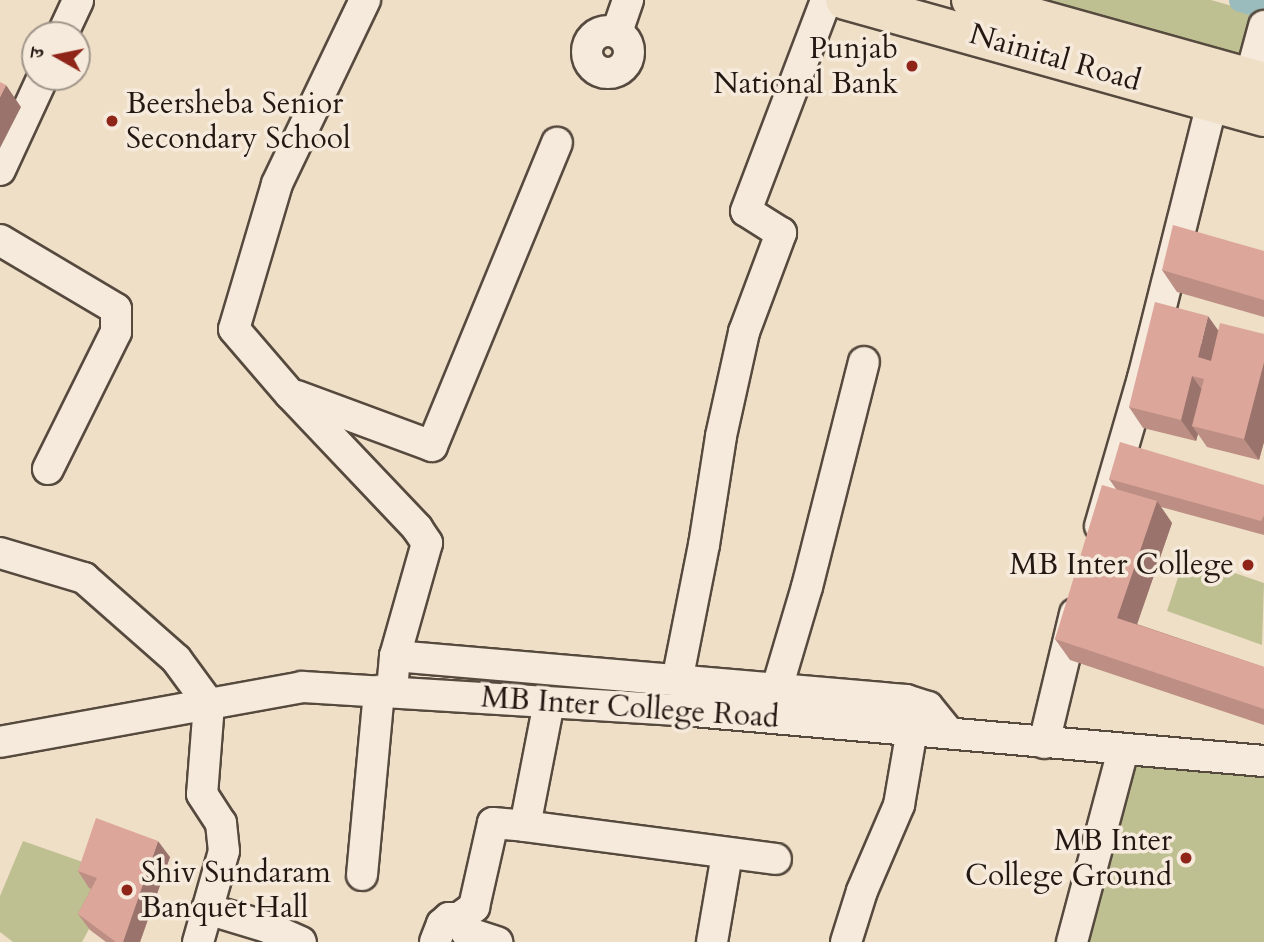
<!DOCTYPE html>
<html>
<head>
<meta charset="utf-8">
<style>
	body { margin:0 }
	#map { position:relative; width:1264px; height:942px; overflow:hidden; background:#efdfc7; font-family:Cardo,"Noto Serif Devanagari",serif }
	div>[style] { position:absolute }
	.green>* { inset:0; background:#bfc092 }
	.canal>* { height:23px; margin:-11.5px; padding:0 11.5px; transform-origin:11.5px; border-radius:11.5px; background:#9bbcbc }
	.roads { filter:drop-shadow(2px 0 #564a3f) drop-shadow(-2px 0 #564a3f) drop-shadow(0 2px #564a3f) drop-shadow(0 -2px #564a3f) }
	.minor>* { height:30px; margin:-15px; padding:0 15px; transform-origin:15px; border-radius:15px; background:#f5eadb }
	.minor>.ring { margin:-15px; padding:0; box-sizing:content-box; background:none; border:30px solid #f5eadb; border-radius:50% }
	.highway>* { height:38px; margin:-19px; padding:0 19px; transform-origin:19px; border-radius:19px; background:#efdfc7 }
	.wall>* { inset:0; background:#bd8f84 }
	.shaded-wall>* { inset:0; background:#9a746c }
	.building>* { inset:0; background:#dca69a }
	.dots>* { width:19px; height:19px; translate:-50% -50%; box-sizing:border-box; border:4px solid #f5eadb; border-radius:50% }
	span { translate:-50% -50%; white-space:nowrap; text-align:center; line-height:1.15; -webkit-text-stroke:7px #f5eadb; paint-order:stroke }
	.poi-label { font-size:30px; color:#231812 }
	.right { translate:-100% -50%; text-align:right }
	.left { translate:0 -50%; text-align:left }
	.street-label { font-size:30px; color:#231812 }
	.north { position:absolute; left:21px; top:21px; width:70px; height:70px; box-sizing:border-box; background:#f5eadb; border:2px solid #a1968b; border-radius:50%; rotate:279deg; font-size:19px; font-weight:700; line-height:28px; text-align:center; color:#231812 }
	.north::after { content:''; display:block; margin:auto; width:24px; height:32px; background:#8f2418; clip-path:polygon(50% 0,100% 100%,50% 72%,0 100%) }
</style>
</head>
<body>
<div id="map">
	<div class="green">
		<div style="clip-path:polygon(1017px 0,1211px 0,1253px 12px,1238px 63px)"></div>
		<div style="clip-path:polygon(1185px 556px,1264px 583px,1262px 645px,1167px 611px)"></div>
		<div style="clip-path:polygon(1138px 764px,1264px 774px,1264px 942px,1085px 942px,1131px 768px)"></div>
		<div style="clip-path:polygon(23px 841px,97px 867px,108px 894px,82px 942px,13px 942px,0 932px,0 896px)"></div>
	</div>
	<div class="canal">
		<div style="left:1240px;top:0;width:25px;rotate:16deg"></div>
	</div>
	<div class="roads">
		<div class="minor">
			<div style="left:365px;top:0;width:204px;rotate:115.6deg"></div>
			<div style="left:277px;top:184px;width:151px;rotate:106.5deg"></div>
			<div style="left:234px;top:329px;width:86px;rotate:49.3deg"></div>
			<div style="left:290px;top:394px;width:185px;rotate:46.5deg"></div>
			<div style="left:417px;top:528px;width:18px;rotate:56deg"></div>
			<div style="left:427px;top:543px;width:117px;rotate:105.8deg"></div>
			<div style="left:395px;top:656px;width:36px;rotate:95deg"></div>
			<div class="ring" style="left:587px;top:31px;width:12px;height:12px"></div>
			<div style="left:617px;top:32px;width:34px;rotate:-71deg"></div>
			<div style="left:62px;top:35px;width:38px;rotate:-65deg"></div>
			<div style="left:1250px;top:78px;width:54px;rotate:-74.9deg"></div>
			<div style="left:0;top:170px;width:102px;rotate:-65.2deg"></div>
			<div style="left:0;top:240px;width:135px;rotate:30.7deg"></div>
			<div style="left:116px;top:309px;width:23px;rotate:90deg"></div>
			<div style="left:116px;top:332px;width:153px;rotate:116.4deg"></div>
			<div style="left:297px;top:396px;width:144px;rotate:20.3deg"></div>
			<div style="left:432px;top:446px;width:328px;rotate:-67.6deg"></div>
			<div style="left:1100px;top:526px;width:154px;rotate:-73.8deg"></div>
			<div style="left:1143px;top:378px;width:284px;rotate:-75.9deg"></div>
			<div style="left:0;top:553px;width:88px;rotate:16.6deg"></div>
			<div style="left:84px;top:578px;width:123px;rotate:41.4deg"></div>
			<div style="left:176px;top:659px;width:56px;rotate:53.7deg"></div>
			<div style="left:209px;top:704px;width:90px;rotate:94.4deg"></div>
			<div style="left:202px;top:794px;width:35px;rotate:57deg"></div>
			<div style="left:221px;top:823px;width:28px;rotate:84deg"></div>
			<div style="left:224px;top:851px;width:95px;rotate:105.9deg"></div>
			<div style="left:395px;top:656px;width:513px;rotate:4.92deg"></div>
			<div style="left:906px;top:700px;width:23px;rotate:18deg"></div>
			<div style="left:928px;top:707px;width:33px;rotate:51deg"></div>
			<div style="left:677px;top:681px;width:139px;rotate:-78.8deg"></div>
			<div style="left:704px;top:545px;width:110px;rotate:-81.1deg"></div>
			<div style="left:721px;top:436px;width:107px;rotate:-77.5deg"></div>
			<div style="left:744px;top:332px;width:106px;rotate:-69.5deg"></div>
			<div style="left:781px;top:233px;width:41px;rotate:-147.8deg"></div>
			<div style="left:746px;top:211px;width:226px;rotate:-69.2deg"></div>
			<div style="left:777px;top:688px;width:105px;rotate:-73.5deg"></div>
			<div style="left:807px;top:587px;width:232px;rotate:-75.8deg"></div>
			<div style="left:0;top:742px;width:307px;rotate:-10.3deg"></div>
			<div style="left:302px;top:687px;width:381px;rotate:3.5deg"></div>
			<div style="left:682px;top:710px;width:584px;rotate:5.01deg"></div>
			<div style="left:1044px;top:743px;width:133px;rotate:-76.5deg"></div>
			<div style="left:525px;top:826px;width:253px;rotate:7.5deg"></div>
			<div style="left:362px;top:875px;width:185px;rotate:-84.7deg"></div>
			<div style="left:207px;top:909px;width:63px;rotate:16.7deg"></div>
			<div style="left:267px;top:927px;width:37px;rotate:24deg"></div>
			<div style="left:459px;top:918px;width:16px;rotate:63deg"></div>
			<div style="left:466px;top:932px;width:33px;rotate:18deg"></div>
			<div style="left:435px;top:942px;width:19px;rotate:-69deg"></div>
			<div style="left:442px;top:924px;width:9px;rotate:-41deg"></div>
			<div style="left:449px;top:918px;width:10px"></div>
			<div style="left:459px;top:918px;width:19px;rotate:-36deg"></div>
			<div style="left:474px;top:907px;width:86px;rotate:-77.3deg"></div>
			<div style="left:493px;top:823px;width:32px;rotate:5deg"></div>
			<div style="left:525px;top:826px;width:125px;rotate:-79deg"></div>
			<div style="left:712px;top:942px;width:89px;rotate:-80.3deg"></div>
			<div style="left:846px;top:942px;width:53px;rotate:-72.6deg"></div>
			<div style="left:862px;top:891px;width:94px;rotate:-66.7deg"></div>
			<div style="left:899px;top:805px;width:76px;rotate:-80.2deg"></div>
			<div style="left:1072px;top:942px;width:199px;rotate:-75.1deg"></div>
		</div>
		<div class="highway">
			<div style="left:845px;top:0;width:435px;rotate:15.6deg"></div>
			<div style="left:971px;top:0;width:304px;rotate:15.6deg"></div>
		</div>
	</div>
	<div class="wall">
		<div style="clip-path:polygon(1264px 251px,1264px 317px,1177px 292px,1162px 270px)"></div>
		<div style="clip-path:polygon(1218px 330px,1264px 334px,1264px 442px,1259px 460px,1207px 447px,1198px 434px,1196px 441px,1143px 428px,1129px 407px)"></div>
		<div style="clip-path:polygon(1109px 479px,1264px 485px,1264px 535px,1161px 507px,1172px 523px,1137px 624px,1264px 667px,1264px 725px,1070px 660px,1055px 639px,1116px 489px)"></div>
		<div style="clip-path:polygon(170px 857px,140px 942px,106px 942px,90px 930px,78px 914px,91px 889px,89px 888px,78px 871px)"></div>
	</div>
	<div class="shaded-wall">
		<div style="clip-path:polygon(6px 85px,21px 107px,0 148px,0 97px)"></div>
		<div style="clip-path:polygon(1208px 316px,1223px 337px,1212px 379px,1198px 357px)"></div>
		<div style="clip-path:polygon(1264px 362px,1264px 442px,1259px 460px,1244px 439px)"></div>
		<div style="clip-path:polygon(1192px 376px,1207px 397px,1192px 426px,1198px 434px,1196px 441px,1181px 420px)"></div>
		<div style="clip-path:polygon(1157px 501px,1172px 523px,1132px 639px,1117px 618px)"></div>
		<div style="clip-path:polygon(158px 841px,170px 857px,140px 942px,123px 942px)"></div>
	</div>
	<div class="building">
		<div style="clip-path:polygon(0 82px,6px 85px,0 97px)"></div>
		<div style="clip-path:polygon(1173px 225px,1264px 251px,1264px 300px,1162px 270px)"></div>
		<div style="clip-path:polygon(1155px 302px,1208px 316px,1198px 357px,1211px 361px,1220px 323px,1264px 334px,1264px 362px,1244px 439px,1192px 426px,1204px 379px,1192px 376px,1181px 420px,1129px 407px)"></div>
		<div style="clip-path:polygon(1120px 442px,1264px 485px,1264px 515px,1261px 521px,1109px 479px)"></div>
		<div style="clip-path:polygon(1102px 485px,1157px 501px,1117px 618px,1264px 667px,1264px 709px,1055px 639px)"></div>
		<div style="clip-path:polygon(96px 818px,158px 841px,123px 942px,116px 942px,78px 914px,97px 878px,78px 871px)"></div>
	</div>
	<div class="dots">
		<div style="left:912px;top:66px;background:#8f2418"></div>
		<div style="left:112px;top:121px;background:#8f2418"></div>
		<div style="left:1248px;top:565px;background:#8f2418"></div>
		<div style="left:1186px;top:858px;background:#8f2418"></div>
		<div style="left:127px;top:890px;background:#8f2418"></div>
	</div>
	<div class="poi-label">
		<span class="right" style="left:898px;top:66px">Punjab<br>National Bank</span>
		<span class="left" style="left:126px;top:121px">Beersheba Senior<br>Secondary School</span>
		<span class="right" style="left:1234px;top:565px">MB Inter College</span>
		<span class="right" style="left:1172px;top:858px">MB Inter<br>College Ground</span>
		<span class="left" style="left:141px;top:890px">Shiv Sundaram<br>Banquet Hall</span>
	</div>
	<div class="street-label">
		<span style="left:1055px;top:58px;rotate:16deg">Nainital Road</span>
		<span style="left:630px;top:708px;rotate:4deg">MB Inter College Road</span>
	</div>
	<div class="north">उ</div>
</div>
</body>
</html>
